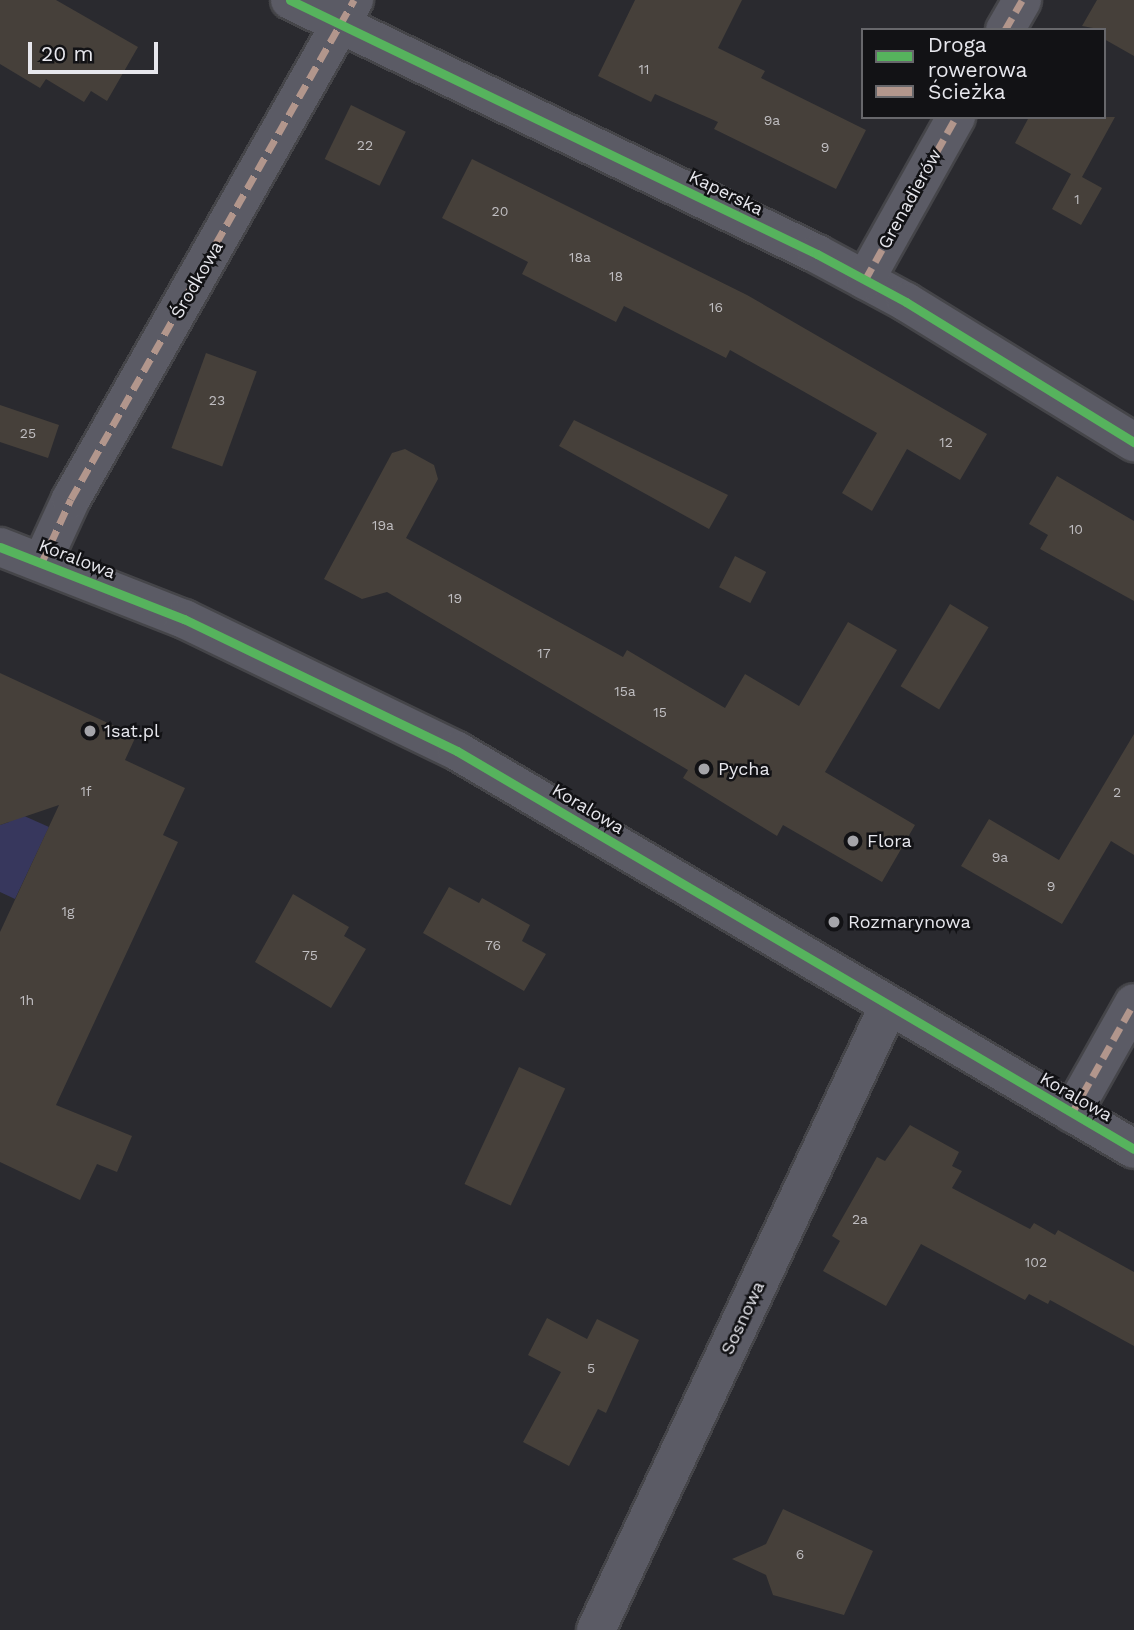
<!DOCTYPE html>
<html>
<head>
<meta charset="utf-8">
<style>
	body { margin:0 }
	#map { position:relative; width:1134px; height:1630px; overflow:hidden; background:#2a2a2f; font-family:"Work Sans",sans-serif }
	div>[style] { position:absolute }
	.green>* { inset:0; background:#37375d }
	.building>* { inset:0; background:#46403a; transform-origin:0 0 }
	.roads { filter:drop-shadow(2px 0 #454549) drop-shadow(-2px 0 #454549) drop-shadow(0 2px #454549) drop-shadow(0 -2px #454549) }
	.minor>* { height:38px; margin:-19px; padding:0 19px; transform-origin:19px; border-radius:19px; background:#5b5b65 }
	.tertiary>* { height:38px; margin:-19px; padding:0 19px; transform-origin:19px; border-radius:19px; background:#5b5b65 }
	.quiet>* { height:7px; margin-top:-3.5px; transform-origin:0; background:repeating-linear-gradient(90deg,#b2968c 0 14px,transparent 0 21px) }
	.cycleway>* { height:9px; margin:-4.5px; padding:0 4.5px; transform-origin:4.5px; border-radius:4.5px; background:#56b35d }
	.dots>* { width:19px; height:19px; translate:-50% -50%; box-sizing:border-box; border:4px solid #121215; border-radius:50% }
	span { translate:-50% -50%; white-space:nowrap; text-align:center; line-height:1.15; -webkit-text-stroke:5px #121215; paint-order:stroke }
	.number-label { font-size:14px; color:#bfbdc0 }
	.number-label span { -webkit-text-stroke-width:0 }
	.street-label { font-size:18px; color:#e7e7ed }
	.poi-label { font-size:18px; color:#e7e7ed }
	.left { translate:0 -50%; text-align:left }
	.legend { position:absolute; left:861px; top:28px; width:245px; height:91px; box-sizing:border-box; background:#121215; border:2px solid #67676b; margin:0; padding:9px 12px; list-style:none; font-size:21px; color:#e7e7ed }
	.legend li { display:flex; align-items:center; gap:14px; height:35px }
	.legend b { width:35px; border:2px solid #67676b }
	.scale { position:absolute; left:28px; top:42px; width:130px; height:32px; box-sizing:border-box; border:4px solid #e7e7ed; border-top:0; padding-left:9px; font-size:21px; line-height:24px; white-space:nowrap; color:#e7e7ed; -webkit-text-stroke:5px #121215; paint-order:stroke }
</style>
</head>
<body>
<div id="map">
	<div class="green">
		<div style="clip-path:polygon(13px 811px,49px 827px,15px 899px,0 892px,0 825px,9px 822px)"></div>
	</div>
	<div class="building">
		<div style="clip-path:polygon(0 0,56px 0,138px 47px,107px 101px,91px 91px,84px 102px,46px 79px,40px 88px,0 64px)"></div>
		<div style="clip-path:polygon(635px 0,742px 0,718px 48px,765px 71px,761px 78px,866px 130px,836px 189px,714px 129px,718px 122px,655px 94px,651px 102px,598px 76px)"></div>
		<div style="clip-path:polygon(1097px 0,1134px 0,1134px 56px,1104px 39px,1104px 30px,1082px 26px)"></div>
		<div style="left:351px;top:105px;width:61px;height:60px;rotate:26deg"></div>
		<div style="clip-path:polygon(1029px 117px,1115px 117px,1082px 177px,1102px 188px,1081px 225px,1052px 209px,1071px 174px,1015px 143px)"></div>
		<div style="clip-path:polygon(472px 159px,747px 295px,987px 434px,960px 480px,907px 449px,872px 511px,842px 493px,877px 433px,730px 350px,726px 358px,624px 306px,616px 322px,522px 274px,528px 262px,442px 218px)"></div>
		<div style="left:206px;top:353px;width:54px;height:101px;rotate:20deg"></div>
		<div style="clip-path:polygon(0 405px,59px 425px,48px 458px,0 442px)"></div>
		<div style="clip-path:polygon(574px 420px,728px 495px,709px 529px,559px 446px)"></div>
		<div style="clip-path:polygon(405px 449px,434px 465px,438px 479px,406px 538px,623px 657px,627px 650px,725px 708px,745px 674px,799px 706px,848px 622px,897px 650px,825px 772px,915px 825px,882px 882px,783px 825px,777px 836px,683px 778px,688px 770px,387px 592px,362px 599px,324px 579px,392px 453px)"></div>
		<div style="clip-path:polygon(1057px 476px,1134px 521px,1134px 601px,1040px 549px,1048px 535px,1029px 524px)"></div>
		<div style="left:735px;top:556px;width:35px;height:35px;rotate:27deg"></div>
		<div style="left:950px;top:604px;width:45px;height:96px;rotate:31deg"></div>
		<div style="clip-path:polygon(0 673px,136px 736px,125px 760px,185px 788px,163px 835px,178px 842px,56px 1105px,132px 1136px,117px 1172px,97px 1164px,80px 1200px,0 1162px,0 932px,59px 805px,0 825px)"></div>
		<div style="clip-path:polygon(1134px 734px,1134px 855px,1111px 841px,1062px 924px,961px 866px,989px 819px,1059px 860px)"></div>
		<div style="clip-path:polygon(449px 887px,479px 903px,482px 898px,530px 925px,522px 941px,546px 954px,524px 991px,423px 933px)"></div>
		<div style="clip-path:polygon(293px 894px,349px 927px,344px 936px,366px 949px,331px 1008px,255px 962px)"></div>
		<div style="left:519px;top:1067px;width:51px;height:129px;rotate:25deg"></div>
		<div style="clip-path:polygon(910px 1125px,959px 1152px,952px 1166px,962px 1171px,952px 1188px,1030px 1229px,1034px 1223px,1055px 1235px,1058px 1230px,1134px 1272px,1134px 1346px,1050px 1300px,1048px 1304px,1029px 1294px,1025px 1300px,921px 1244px,886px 1306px,823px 1271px,840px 1241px,832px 1236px,877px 1157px,885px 1161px)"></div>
		<div style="clip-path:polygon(547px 1318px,587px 1339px,597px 1319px,639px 1340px,606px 1413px,598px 1409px,569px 1466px,523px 1442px,561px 1372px,528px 1355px)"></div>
		<div style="clip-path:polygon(783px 1509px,873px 1551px,844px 1615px,773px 1595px,766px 1575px,732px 1559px,766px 1544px)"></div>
	</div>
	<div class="roads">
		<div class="minor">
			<div style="left:290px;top:0;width:585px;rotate:25.73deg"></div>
			<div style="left:817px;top:254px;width:101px;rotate:28.3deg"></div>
			<div style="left:906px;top:302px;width:268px;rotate:31.6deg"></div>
			<div style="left:1005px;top:30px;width:34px;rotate:-60deg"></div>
			<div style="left:865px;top:280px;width:187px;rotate:-60.8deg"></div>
			<div style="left:42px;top:562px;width:69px;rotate:-65.3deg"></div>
			<div style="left:71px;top:499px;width:574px;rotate:-60.44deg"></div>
			<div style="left:1072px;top:1113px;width:126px;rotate:-60.6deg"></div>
			<div style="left:596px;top:1630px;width:690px;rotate:-64.88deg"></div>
		</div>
		<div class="tertiary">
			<div style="left:0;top:547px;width:198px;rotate:21.4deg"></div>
			<div style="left:184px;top:619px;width:303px;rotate:25.8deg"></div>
			<div style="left:457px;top:751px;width:785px;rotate:30.45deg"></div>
		</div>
	</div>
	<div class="quiet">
		<div style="left:1005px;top:30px;width:34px;rotate:-60deg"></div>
		<div style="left:865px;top:280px;width:187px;rotate:-60.8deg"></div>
		<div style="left:42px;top:562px;width:69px;rotate:-65.3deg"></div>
		<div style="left:71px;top:499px;width:574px;rotate:-60.44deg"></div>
		<div style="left:1072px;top:1113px;width:126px;rotate:-60.6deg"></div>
	</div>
	<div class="cycleway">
		<div style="left:290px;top:0;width:585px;rotate:25.73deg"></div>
		<div style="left:817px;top:254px;width:101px;rotate:28.3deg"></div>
		<div style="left:906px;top:302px;width:268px;rotate:31.6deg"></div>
		<div style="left:0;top:547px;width:198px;rotate:21.4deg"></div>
		<div style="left:184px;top:619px;width:303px;rotate:25.8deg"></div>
		<div style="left:457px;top:751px;width:785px;rotate:30.45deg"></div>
	</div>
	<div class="dots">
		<div style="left:90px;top:731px;background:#a5a5aa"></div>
		<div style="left:704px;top:769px;background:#a5a5aa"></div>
		<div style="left:853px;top:841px;background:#a5a5aa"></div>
		<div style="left:834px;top:922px;background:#a5a5aa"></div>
	</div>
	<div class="number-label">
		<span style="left:644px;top:69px">11</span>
		<span style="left:772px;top:120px">9a</span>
		<span style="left:365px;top:145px">22</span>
		<span style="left:825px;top:147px">9</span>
		<span style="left:1077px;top:199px">1</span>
		<span style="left:500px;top:211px">20</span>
		<span style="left:580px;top:257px">18a</span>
		<span style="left:616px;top:276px">18</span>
		<span style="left:716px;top:307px">16</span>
		<span style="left:217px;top:400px">23</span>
		<span style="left:28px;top:433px">25</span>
		<span style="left:946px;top:442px">12</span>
		<span style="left:383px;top:525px">19a</span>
		<span style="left:1076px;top:529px">10</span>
		<span style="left:455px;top:598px">19</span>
		<span style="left:544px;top:653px">17</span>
		<span style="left:625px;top:691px">15a</span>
		<span style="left:660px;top:712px">15</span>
		<span style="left:86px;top:791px">1f</span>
		<span style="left:1117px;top:792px">2</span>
		<span style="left:1000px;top:857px">9a</span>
		<span style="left:1051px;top:886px">9</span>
		<span style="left:68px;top:911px">1g</span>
		<span style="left:493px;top:945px">76</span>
		<span style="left:310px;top:955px">75</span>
		<span style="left:27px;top:1000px">1h</span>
		<span style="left:860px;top:1219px">2a</span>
		<span style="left:1036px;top:1262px">102</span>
		<span style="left:591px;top:1368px">5</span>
		<span style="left:800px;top:1554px">6</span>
	</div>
	<div class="street-label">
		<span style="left:726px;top:193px;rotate:26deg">Kaperska</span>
		<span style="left:910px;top:199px;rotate:-61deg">Grenadierów</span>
		<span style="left:197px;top:280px;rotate:-60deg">Środkowa</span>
		<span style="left:77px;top:559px;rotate:21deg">Koralowa</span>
		<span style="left:588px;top:809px;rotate:31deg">Koralowa</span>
		<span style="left:1076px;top:1097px;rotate:30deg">Koralowa</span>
		<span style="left:743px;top:1318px;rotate:-65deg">Sosnowa</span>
	</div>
	<div class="poi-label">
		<span class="left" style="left:104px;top:731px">1sat.pl</span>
		<span class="left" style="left:718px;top:769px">Pycha</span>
		<span class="left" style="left:867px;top:841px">Flora</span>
		<span class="left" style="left:848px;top:922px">Rozmarynowa</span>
	</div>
	<ul class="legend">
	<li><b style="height:9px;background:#56b35d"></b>Droga rowerowa</li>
	<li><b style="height:9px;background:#b2968c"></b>Ścieżka</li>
	</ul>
	<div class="scale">20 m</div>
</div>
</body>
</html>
